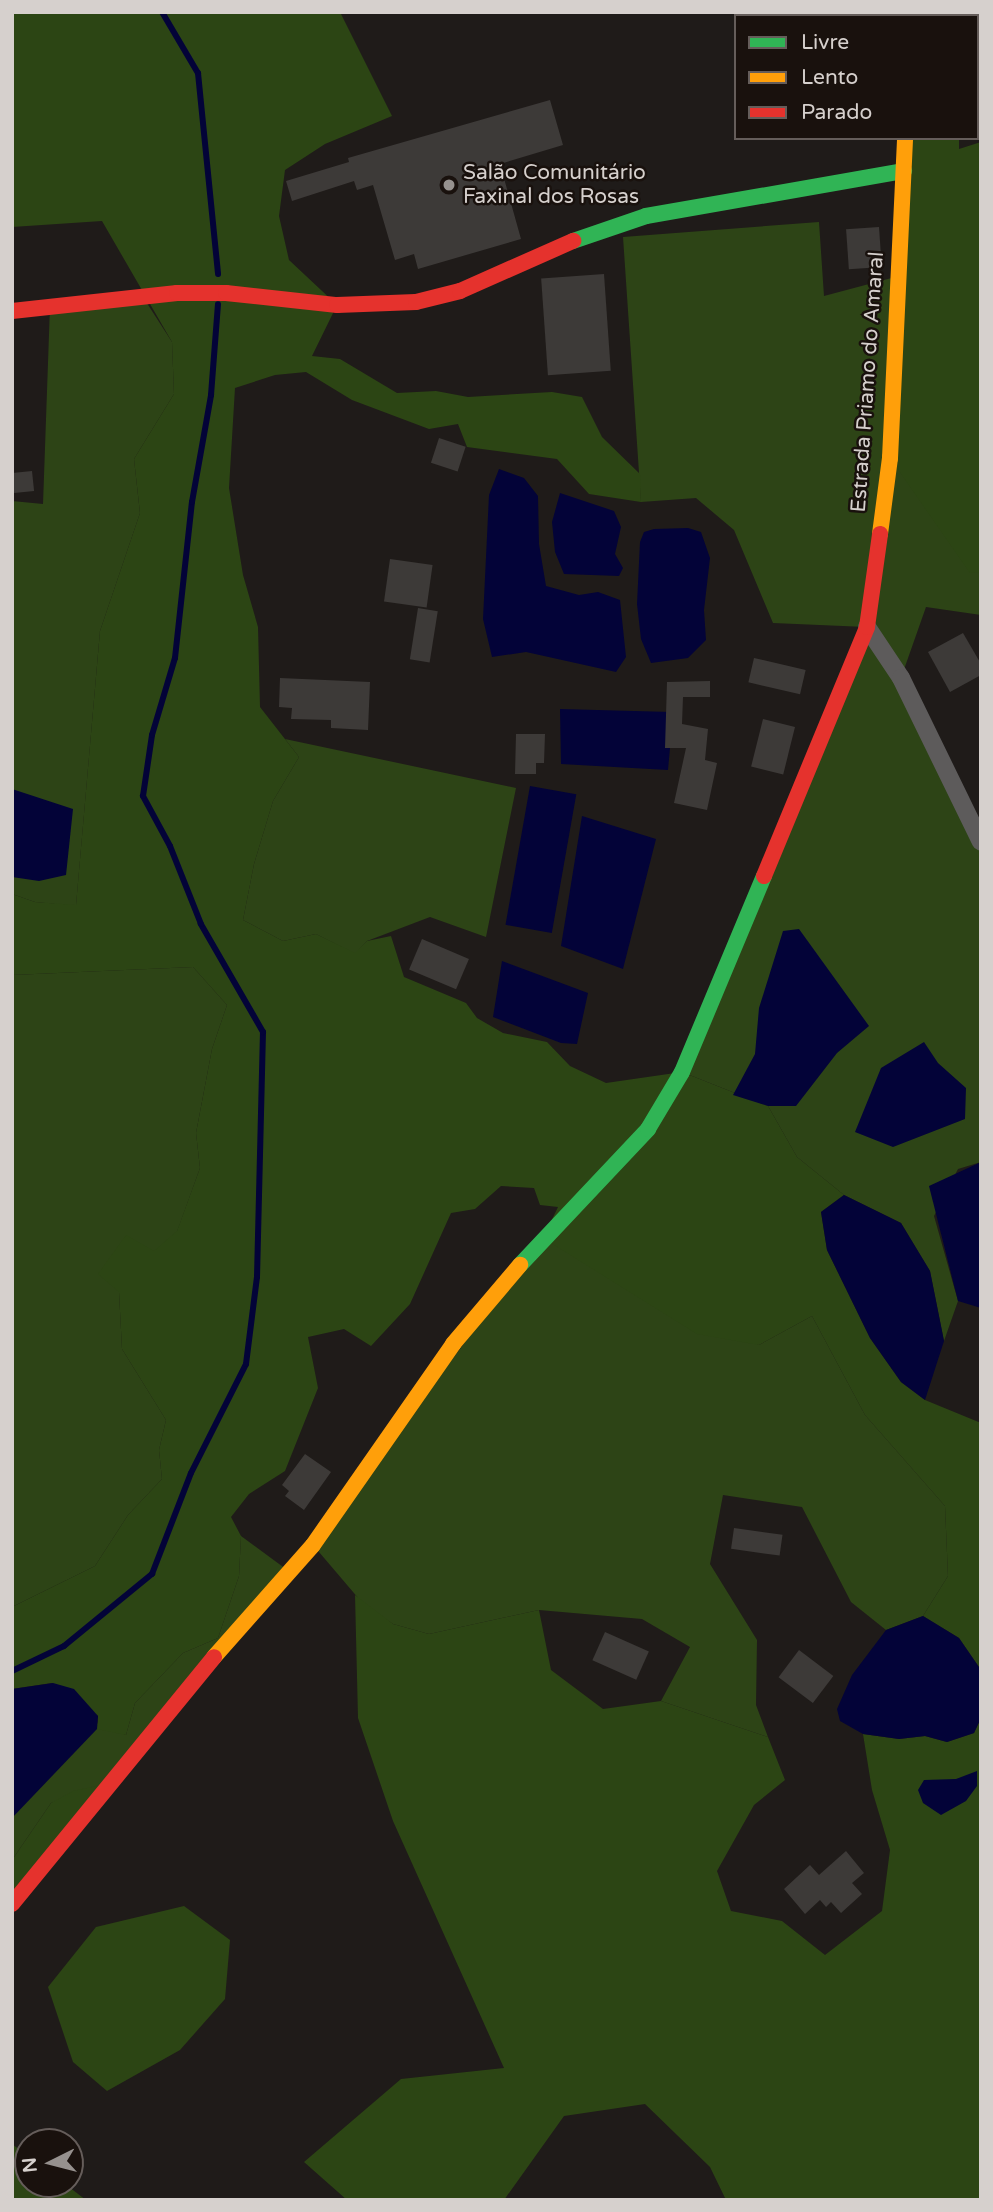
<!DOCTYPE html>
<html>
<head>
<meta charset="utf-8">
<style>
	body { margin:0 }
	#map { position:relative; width:993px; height:2212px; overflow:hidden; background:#1f1b19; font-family:"Varela Round",sans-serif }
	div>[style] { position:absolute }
	.green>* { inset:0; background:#2d4416 }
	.forest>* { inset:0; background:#2c4514 }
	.water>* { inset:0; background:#030338; transform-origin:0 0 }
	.stream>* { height:6px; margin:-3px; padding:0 3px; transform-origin:3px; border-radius:3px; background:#030338 }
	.building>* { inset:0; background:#3d3a38; transform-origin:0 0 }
	.street>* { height:18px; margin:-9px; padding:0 9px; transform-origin:9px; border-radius:9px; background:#5d5b5b }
	.fast>* { height:16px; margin:-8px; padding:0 8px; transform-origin:8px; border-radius:8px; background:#30b455 }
	.slow>* { height:16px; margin:-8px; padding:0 8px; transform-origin:8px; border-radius:8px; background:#ff9f0a }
	.jam>* { height:16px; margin:-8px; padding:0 8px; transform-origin:8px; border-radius:8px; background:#e5322d }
	.dots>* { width:19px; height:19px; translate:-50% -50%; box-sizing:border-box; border:4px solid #19110d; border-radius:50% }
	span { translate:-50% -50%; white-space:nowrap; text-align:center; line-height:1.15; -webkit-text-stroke:5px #19110d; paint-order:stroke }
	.poi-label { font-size:21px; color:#d6d0cd }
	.left { translate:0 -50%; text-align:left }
	.street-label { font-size:21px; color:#d6d0cd }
	.frame { position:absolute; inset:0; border:14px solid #d6d0cd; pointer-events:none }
	.legend { position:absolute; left:734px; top:14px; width:245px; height:126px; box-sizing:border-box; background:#19110d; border:2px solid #655d5a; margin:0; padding:9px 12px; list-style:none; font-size:21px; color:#d6d0cd }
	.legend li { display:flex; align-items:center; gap:14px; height:35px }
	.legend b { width:35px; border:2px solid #655d5a }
	.north { position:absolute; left:14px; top:2128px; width:70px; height:70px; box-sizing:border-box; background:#19110d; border:2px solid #655d5a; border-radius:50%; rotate:264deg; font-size:19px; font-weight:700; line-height:28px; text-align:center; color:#d6d0cd }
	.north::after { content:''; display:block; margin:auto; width:24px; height:32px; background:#96918e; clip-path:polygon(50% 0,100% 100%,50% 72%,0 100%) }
</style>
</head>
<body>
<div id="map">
	<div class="green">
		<div style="clip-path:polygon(819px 222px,824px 296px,899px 276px,970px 572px,981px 572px,981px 615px,926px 607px,901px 678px,981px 842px,981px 1162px,958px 1169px,934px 1216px,958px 1301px,944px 1341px,930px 1271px,901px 1223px,844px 1195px,797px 1157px,768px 1106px,682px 1072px,866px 627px,773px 623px,734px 530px,696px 498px,641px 502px,623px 237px)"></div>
		<div style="clip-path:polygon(143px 297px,172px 342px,174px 394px,134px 459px,140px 513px,100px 631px,76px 906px,35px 902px,12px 894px,12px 501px,43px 504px,50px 306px)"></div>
		<div style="clip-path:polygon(285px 739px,516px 788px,486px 937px,430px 917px,367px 941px,355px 954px,316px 934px,283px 941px,243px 920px,254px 864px,273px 801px,299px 757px)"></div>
		<div style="clip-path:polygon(193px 967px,227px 1005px,212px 1049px,196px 1133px,200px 1168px,177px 1232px,119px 1292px,122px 1349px,166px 1420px,159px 1450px,162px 1479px,128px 1515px,95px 1566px,12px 1607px,12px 975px)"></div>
		<div style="clip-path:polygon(543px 1238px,759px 1345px,812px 1316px,865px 1415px,945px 1506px,948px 1576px,923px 1616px,886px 1630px,851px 1602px,802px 1507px,723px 1495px,710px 1564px,757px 1640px,756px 1705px,768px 1737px,661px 1701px,690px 1647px,642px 1619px,539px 1610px,429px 1634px,393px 1624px,365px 1606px,313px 1545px)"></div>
		<div style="clip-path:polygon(241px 1536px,290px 1572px,110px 1783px,51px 1803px,12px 1860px,12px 1689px,126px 1735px,135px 1703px,183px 1653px,218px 1638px,239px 1576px)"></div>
	</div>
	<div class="forest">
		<div style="clip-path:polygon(12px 12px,340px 12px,392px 116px,325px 144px,285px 170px,279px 216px,289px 260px,337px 305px,312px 356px,340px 359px,397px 393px,436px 391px,468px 397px,552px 392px,582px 397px,602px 437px,640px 474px,641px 502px,589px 494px,557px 459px,467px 447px,458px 424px,429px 429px,352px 400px,306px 372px,275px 375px,235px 388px,229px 488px,243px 575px,258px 627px,260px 707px,299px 757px,273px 801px,254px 864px,243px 920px,283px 941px,316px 934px,355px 953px,367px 941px,391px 936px,404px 977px,466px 1003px,477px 1018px,503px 1033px,547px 1042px,570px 1066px,606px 1083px,682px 1072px,768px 1106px,797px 1157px,844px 1195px,821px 1212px,827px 1250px,870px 1338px,901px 1382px,925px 1400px,981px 1423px,981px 1670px,959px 1638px,923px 1616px,948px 1576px,945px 1506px,865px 1415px,812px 1316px,759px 1345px,697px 1334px,543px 1238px,558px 1207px,540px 1205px,534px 1188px,501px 1186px,475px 1209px,451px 1213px,410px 1304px,371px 1346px,344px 1329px,308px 1337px,318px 1388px,285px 1471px,249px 1494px,231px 1517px,241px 1536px,239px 1576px,218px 1638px,183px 1653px,135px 1703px,126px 1735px,97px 1729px,98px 1716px,52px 1683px,12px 1689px,12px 1607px,95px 1566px,128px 1515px,162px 1479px,159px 1450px,166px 1420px,122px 1349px,119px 1292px,98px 1274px,126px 1235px,154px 1251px,177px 1231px,200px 1168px,196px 1133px,212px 1049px,227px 1005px,193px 967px,12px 975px,12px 894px,35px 902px,76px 905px,100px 631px,140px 513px,134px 459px,174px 394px,172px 342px,102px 221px,12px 227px)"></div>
		<div style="clip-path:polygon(905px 138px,959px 138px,959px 149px,981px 142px,981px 572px,970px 573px,890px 458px)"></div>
		<div style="clip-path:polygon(355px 1595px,393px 1624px,429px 1634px,539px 1610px,551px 1670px,603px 1709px,661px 1701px,768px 1737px,785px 1780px,754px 1805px,717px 1871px,731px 1911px,782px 1921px,825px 1955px,882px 1911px,890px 1850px,872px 1790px,863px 1734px,899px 1739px,925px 1736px,947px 1742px,974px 1733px,981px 1718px,981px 2200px,726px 2200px,710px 2167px,645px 2104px,564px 2116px,504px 2200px,347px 2200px,304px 2162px,401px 2079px,504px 2068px,393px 1821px,358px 1718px)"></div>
		<div style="clip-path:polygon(110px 1783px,12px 1904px,12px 1860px,51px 1803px,73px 1791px)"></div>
		<div style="clip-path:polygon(184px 1906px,230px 1940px,225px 1999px,180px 2050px,107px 2091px,73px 2062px,48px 1987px,96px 1927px)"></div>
		<div style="clip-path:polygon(12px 2144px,28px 2156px,28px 2184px,65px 2184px,86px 2200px,12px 2200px)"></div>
	</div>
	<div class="water">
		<div style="clip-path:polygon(499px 469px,524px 478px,538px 496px,539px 544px,546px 586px,579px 595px,598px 592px,620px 600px,626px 657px,616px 672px,526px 652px,492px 657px,483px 619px,489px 495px)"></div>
		<div style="clip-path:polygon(560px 493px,614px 511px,621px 527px,615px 554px,623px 568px,619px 576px,564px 574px,555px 552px,552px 522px)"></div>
		<div style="clip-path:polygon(688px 528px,701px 532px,710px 558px,704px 610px,706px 640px,688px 658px,651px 663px,641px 639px,637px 604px,640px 542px,644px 532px,654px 529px)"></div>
		<div style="clip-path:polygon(560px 709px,671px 712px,665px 748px,670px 748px,668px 770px,561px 764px)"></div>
		<div style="left:530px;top:786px;width:47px;height:141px;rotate:10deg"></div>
		<div style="clip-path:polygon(12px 789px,73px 809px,66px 875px,39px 881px,12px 877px)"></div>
		<div style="clip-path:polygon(582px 816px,656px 839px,623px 969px,561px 946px)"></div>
		<div style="clip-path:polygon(799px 929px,869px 1026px,837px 1053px,796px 1106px,768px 1106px,733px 1095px,755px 1054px,759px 1008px,783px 931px)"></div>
		<div style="clip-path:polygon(502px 961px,588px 993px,577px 1044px,561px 1043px,493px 1017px)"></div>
		<div style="clip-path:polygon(924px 1042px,938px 1063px,966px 1088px,965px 1119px,893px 1147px,855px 1132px,881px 1068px)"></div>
		<div style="clip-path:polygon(981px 1162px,981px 1308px,958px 1301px,929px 1186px)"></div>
		<div style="clip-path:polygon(844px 1195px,901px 1223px,930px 1271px,944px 1341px,925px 1400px,901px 1382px,870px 1338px,827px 1250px,821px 1212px)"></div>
		<div style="clip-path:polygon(923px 1616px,959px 1638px,981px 1670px,981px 1718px,974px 1733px,947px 1742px,925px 1736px,899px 1739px,863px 1734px,840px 1721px,837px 1709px,852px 1675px,886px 1630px)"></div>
		<div style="clip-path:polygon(53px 1683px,74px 1689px,98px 1716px,97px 1729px,12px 1818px,12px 1689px)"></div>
		<div style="clip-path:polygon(977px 1771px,977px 1786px,966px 1801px,941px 1815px,923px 1803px,918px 1790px,924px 1780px,956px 1779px)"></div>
	</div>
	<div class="stream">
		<div style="left:162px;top:12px;width:71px;rotate:59.5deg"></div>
		<div style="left:198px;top:73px;width:202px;rotate:84.3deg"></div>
		<div style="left:12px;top:1671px;width:58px;rotate:-25.7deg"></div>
		<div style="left:64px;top:1646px;width:114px;rotate:-39.3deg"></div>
		<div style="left:152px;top:1574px;width:108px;rotate:-68.9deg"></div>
		<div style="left:191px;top:1473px;width:122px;rotate:-63.2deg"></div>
		<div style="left:246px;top:1364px;width:88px;rotate:-82.8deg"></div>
		<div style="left:257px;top:1277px;width:245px;rotate:-88.6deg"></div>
		<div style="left:263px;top:1032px;width:125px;rotate:-119.9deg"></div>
		<div style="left:201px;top:924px;width:84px;rotate:-111.7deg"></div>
		<div style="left:170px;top:846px;width:57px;rotate:-118.4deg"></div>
		<div style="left:143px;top:796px;width:62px;rotate:-81.6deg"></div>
		<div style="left:152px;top:735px;width:80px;rotate:-73.4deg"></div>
		<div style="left:175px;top:658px;width:157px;rotate:-83.8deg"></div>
		<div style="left:192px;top:502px;width:109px;rotate:-79.9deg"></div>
		<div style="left:211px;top:395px;width:91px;rotate:-85.6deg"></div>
	</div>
	<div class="building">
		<div style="clip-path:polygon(550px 100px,563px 145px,500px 164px,521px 239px,418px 269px,414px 254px,395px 260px,373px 185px,357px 190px,354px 181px,292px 201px,286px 181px,349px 162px,348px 158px)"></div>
		<div style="left:879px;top:227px;width:40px;height:33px;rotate:86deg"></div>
		<div style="left:604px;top:274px;width:97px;height:63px;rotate:86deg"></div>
		<div style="left:439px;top:438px;width:28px;height:26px;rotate:18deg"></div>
		<div style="left:32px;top:471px;width:20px;height:20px;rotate:84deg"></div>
		<div style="left:390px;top:559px;width:43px;height:43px;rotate:8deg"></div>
		<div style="left:418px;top:608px;width:20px;height:52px;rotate:9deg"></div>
		<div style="clip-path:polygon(963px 633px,981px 664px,981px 675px,950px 692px,928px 652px)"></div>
		<div style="left:754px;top:658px;width:53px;height:25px;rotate:13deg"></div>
		<div style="clip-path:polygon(280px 678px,370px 682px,368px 730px,331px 728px,331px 720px,291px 719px,292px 708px,279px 707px)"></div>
		<div style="clip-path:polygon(710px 681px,710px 697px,683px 697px,682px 724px,708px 729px,705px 760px,717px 763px,707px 810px,674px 803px,686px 748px,665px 748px,667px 682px)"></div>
		<div style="left:763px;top:719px;width:33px;height:49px;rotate:14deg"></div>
		<div style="clip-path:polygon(516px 734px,545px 734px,544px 763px,536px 763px,536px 774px,515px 774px)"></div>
		<div style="left:422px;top:939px;width:51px;height:33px;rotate:23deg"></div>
		<div style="clip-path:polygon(305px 1454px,331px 1472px,304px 1510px,285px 1496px,289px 1491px,282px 1485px)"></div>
		<div style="left:734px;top:1528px;width:49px;height:21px;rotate:8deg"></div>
		<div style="left:605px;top:1632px;width:48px;height:31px;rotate:24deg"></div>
		<div style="left:799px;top:1650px;width:43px;height:34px;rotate:37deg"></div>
		<div style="clip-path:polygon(846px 1851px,864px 1873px,852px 1883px,862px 1894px,841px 1913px,831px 1902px,826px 1907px,820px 1900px,805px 1914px,784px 1889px,810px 1865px,819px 1875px)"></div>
	</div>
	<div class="street">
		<div style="left:909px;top:16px;width:4px;rotate:-90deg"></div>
		<div style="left:867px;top:627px;width:61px;rotate:56.3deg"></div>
		<div style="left:901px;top:678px;width:182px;rotate:64deg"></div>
	</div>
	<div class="fast">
		<div style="left:573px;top:241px;width:77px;rotate:-18.9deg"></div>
		<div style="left:646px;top:216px;width:262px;rotate:-9.9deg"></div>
		<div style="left:520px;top:1265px;width:187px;rotate:-46.7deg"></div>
		<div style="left:648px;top:1129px;width:66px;rotate:-59.2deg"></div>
		<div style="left:682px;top:1072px;width:212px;rotate:-67.3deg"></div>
	</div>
	<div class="slow">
		<div style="left:880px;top:534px;width:77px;rotate:-82.5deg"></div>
		<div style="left:890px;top:458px;width:320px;rotate:-87.3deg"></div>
		<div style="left:214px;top:1657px;width:149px;rotate:-48.5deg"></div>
		<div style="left:313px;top:1545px;width:245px;rotate:-55.1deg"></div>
		<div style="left:453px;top:1344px;width:104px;rotate:-49.7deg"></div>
	</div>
	<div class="jam">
		<div style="left:12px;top:311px;width:166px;rotate:-6.2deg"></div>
		<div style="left:177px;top:293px;width:49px"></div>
		<div style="left:226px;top:293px;width:112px;rotate:6.2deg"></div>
		<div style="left:337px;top:305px;width:79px;rotate:-2.2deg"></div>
		<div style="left:416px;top:302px;width:45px;rotate:-14deg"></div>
		<div style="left:460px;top:291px;width:124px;rotate:-23.9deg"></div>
		<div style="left:764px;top:876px;width:269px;rotate:-67.5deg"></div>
		<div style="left:867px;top:627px;width:94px;rotate:-82deg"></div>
		<div style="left:12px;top:1904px;width:319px;rotate:-50.7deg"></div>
	</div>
	<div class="dots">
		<div style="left:449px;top:185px;background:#96918e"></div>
	</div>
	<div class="poi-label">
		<span class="left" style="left:463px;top:185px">Salão Comunitário<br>Faxinal dos Rosas</span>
	</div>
	<div class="street-label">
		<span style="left:868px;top:382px;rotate:-86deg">Estrada Priamo do Amaral</span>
	</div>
	<div class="frame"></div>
	<ul class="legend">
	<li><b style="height:9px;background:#30b455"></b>Livre</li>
	<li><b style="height:9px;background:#ff9f0a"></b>Lento</li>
	<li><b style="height:9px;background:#e5322d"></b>Parado</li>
	</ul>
	<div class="north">N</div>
</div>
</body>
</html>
